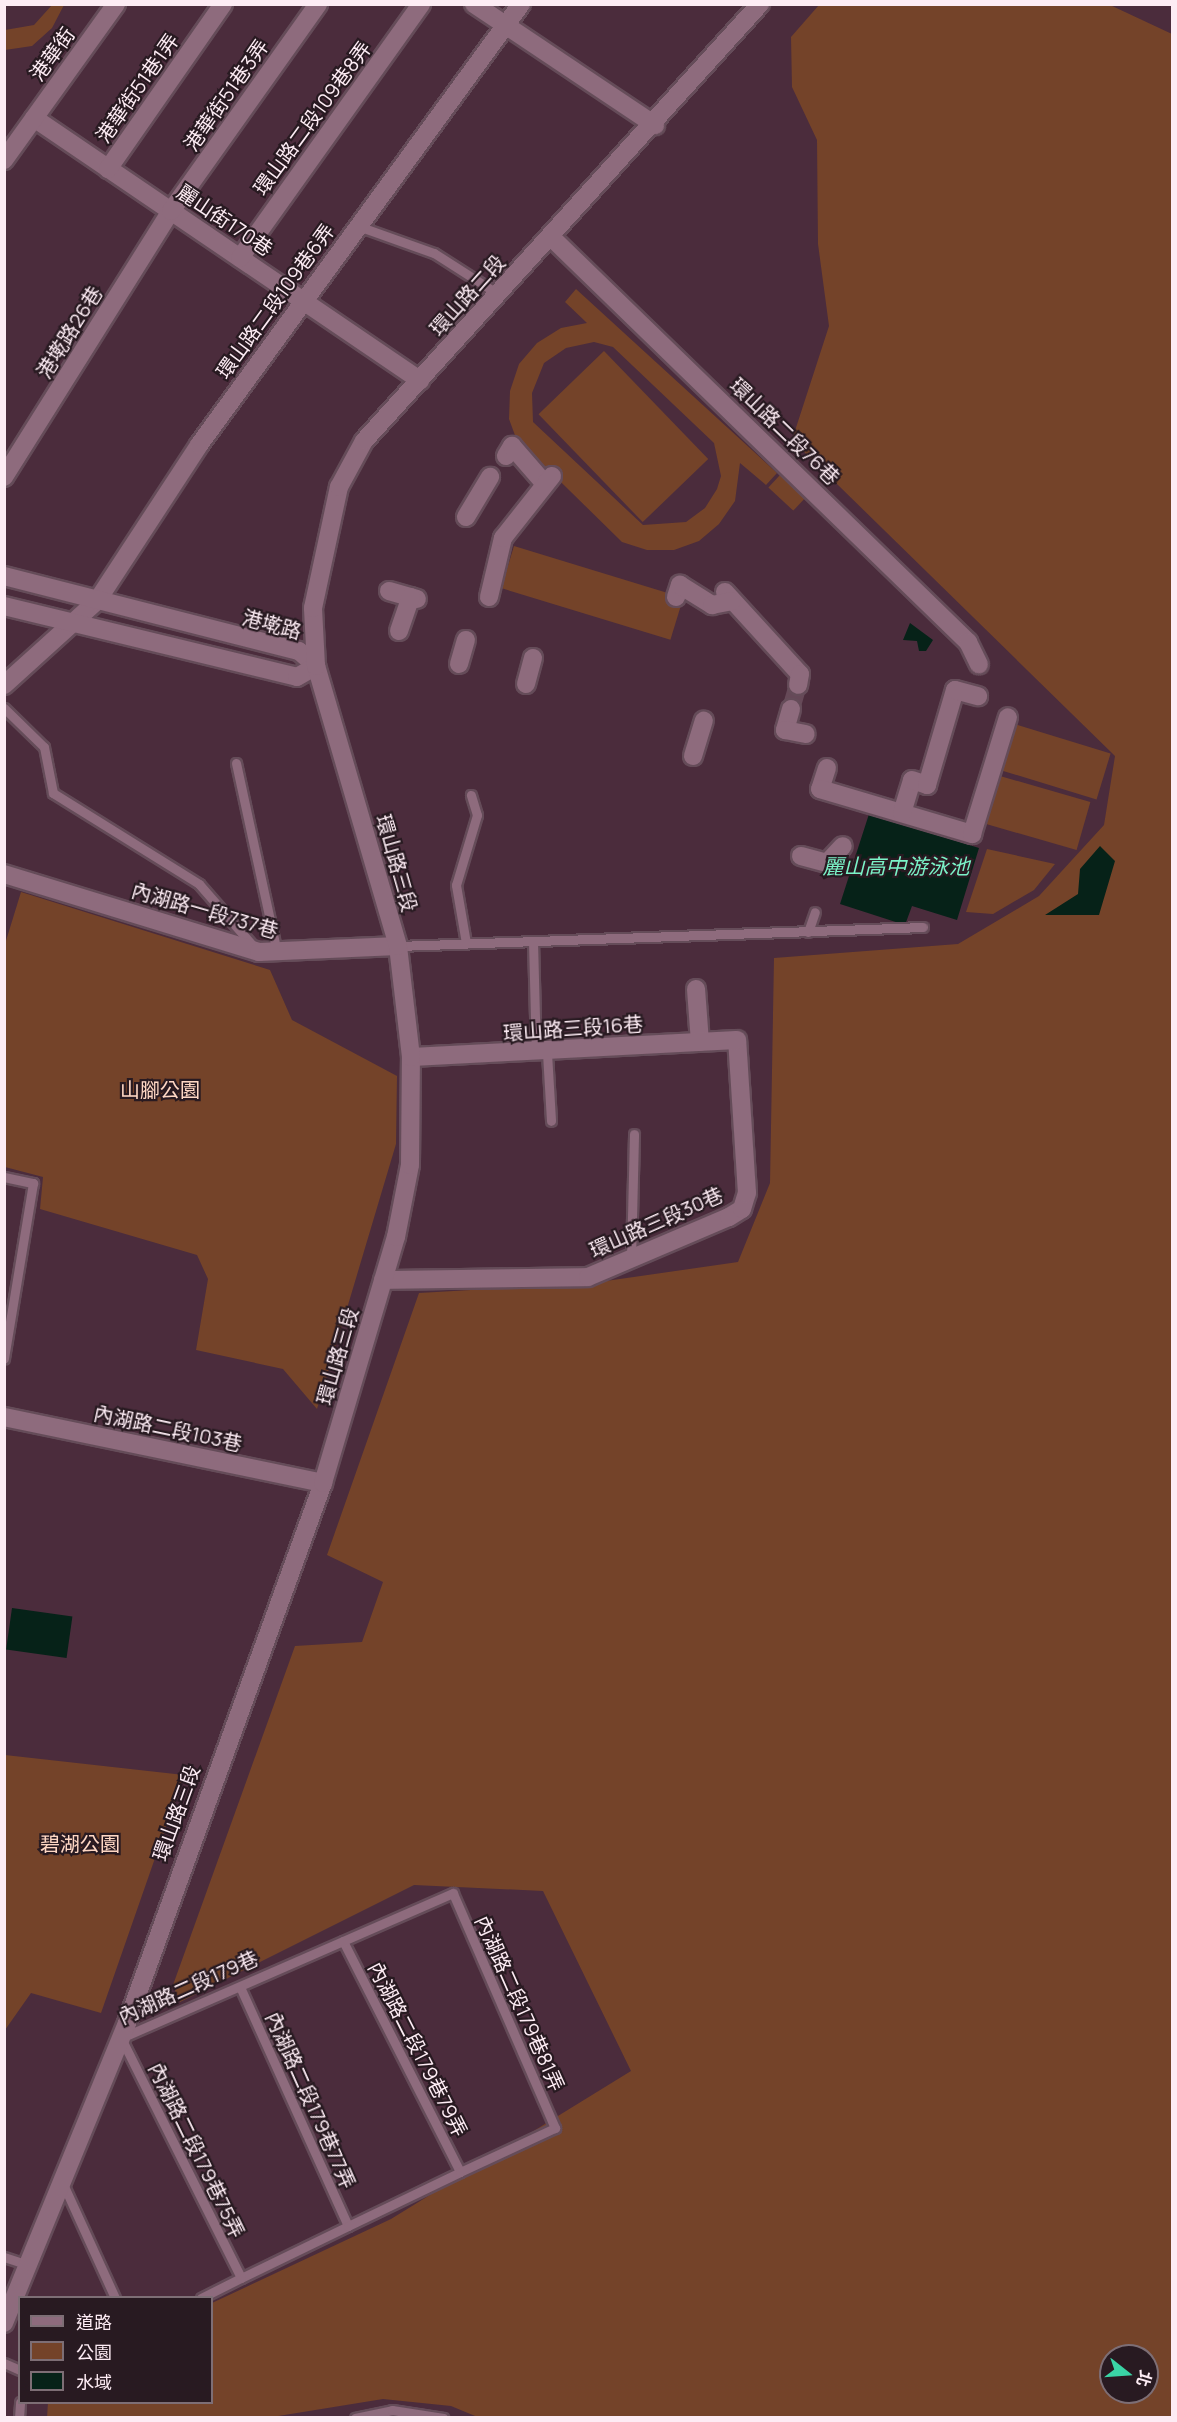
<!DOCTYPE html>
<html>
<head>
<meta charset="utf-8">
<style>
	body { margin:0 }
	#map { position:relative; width:1177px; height:2422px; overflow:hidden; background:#4b2c3c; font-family:Manrope,"Noto Sans TC",sans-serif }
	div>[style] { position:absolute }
	.green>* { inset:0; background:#744329; transform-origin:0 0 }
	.water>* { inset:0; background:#062218; transform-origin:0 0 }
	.street-tunnel>* { height:18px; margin-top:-9px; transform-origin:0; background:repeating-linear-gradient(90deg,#664958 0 18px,transparent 0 27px) }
	.roads { filter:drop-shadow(2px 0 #654c59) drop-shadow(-2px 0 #654c59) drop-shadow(0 2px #654c59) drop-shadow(0 -2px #654c59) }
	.lane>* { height:9px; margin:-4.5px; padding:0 4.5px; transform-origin:4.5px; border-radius:4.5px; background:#8e6b7d }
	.street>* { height:18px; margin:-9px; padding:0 9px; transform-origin:9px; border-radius:9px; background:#8e6b7d }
	.secondary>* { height:18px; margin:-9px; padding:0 9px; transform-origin:9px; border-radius:9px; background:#8e6b7d }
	span { translate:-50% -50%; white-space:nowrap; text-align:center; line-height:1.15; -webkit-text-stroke:4.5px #281a21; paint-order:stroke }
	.street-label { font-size:20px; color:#fdecf4 }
	.park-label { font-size:20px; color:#fed7c4 }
	.water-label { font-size:21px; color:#7bf3c8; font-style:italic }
	.frame { position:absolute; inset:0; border:6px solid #fdecf4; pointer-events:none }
	.legend { position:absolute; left:18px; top:2296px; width:195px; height:108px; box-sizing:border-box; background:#281a21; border:2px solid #7d6e75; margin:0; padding:8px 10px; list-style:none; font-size:18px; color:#fdecf4 }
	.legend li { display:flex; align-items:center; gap:12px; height:30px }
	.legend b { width:30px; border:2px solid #7d6e75 }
	.north { position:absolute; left:1099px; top:2344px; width:60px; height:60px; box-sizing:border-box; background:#281a21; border:2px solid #7d6e75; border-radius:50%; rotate:107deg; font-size:16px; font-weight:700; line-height:24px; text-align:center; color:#fdecf4 }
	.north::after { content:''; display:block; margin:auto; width:21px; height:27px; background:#3ad4a5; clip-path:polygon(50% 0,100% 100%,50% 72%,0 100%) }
</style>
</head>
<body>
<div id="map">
	<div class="green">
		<div style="clip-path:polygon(52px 5px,64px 5px,52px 28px,32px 46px,5px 50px,5px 30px,34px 25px)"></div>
		<div style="clip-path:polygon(evenodd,819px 5px,1110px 5px,1172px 34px,1172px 2417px,480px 2418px,451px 2406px,383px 2399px,266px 2418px,47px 2418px,48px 2402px,212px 2402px,212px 2303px,391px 2219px,631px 2071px,543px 1891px,414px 1885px,180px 2002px,173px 1985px,295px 1646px,362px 1642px,383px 1582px,327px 1555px,419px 1293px,592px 1283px,738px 1262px,770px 1183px,774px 958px,958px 944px,1039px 896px,1104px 825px,1115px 756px,792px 440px,829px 326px,818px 244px,817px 140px,792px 87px,791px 37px,819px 5px,1111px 2356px,1147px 2356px,1147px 2392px,1111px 2392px,1111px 2356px)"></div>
		<div style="clip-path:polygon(evenodd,576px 289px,777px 473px,766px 485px,740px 463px,735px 501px,719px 524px,699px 541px,674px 550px,647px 550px,622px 542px,516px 438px,509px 419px,510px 391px,519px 364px,537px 343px,561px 328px,587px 323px,565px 302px,576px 289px,594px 342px,613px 347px,714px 443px,721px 476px,717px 489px,705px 508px,686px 522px,643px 525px,533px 422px,532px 393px,544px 363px,566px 348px,594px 342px)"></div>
		<div style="left:604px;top:351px;width:150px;height:91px;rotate:46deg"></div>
		<div style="left:780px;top:475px;width:34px;height:17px;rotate:43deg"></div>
		<div style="left:514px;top:546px;width:177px;height:44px;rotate:17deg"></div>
		<div style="left:1014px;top:724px;width:101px;height:48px;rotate:17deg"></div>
		<div style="left:1000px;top:776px;width:94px;height:50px;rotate:16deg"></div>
		<div style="clip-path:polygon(987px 849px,1055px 864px,1034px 890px,993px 914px,966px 912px)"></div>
		<div style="clip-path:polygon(21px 892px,270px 970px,292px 1020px,397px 1076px,396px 1144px,317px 1409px,283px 1369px,196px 1350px,208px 1279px,197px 1255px,40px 1209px,43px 1177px,5px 1167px,5px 944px)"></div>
		<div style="clip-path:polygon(5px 1755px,184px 1775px,101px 2013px,31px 1993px,5px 2030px)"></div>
	</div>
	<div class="water">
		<div style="clip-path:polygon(910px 623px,933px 640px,926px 651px,919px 651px,917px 641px,903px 640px)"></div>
		<div style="clip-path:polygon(869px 814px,979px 848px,957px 920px,912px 906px,905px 925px,840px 904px)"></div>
		<div style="clip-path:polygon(1100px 846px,1115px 861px,1099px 915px,1045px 915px,1078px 894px,1080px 869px)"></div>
		<div style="left:12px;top:1608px;width:61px;height:42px;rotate:8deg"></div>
	</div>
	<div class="street-tunnel">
		<div style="left:791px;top:709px;width:25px;rotate:-74deg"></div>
	</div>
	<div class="roads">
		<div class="lane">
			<div style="left:358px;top:226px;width:81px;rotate:19.6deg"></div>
			<div style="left:434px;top:253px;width:76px;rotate:32.6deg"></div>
			<div style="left:4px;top:708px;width:56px;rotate:44.3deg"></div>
			<div style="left:44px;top:747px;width:47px;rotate:78.9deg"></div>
			<div style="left:53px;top:793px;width:172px;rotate:31.9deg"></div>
			<div style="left:199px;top:884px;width:84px;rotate:48.9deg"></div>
			<div style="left:236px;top:763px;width:194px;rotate:77.8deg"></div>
			<div style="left:808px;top:932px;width:21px;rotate:-71deg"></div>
			<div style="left:533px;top:941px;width:111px;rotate:88.5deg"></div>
			<div style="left:466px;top:943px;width:59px;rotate:-99.8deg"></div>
			<div style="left:456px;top:885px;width:73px;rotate:-73.3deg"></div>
			<div style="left:477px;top:815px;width:21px;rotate:-107deg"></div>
			<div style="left:398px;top:946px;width:525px;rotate:-2.07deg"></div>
			<div style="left:547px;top:1053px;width:68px;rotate:86.6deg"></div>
			<div style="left:4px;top:1177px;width:30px;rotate:12deg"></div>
			<div style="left:33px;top:1183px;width:178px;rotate:99.4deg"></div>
			<div style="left:631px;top:1258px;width:124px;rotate:-88.6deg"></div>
			<div style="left:343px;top:1941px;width:259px;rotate:63.1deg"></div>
			<div style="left:241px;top:1989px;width:260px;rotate:65.7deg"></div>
			<div style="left:64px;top:2186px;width:123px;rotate:65.5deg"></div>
			<div style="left:4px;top:2257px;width:25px;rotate:18deg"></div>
			<div style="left:201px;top:2298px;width:45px;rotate:-26.6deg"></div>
			<div style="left:241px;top:2278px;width:119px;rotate:-25.9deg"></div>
			<div style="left:348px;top:2226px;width:124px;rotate:-25.7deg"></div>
			<div style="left:460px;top:2172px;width:105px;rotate:-24.9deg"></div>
			<div style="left:555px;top:2128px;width:256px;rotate:-113.5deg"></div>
			<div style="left:453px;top:1893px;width:362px;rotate:156.4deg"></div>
			<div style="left:121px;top:2038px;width:268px;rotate:63.4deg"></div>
			<div style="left:4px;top:2363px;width:17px;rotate:24deg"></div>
			<div style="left:19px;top:2418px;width:16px;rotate:-86deg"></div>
			<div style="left:355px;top:2418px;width:38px;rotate:-12deg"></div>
			<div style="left:392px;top:2410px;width:52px;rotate:8.9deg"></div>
		</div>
		<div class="street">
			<div style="left:474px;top:4px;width:218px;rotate:33.8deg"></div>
			<div style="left:34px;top:118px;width:467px;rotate:34.2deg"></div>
			<div style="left:4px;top:160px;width:192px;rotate:-54.3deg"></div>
			<div style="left:108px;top:169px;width:201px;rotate:-55.1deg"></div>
			<div style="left:550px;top:236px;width:583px;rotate:44.17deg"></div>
			<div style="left:968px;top:642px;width:25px;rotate:64deg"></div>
			<div style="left:240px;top:258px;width:312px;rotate:-54.5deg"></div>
			<div style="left:506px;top:456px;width:12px;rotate:-59deg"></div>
			<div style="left:512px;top:446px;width:50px;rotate:49deg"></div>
			<div style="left:4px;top:477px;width:314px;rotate:-57.9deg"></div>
			<div style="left:171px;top:211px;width:254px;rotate:-54.6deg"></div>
			<div style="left:466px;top:517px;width:47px;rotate:-59deg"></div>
			<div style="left:389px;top:591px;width:29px;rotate:16deg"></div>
			<div style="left:725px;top:592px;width:111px;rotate:47.6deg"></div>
			<div style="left:800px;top:674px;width:11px;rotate:100deg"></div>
			<div style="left:489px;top:597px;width:61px;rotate:-76.7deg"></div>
			<div style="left:503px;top:538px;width:79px;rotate:-51.7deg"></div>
			<div style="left:676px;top:597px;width:13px;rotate:-72deg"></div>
			<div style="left:680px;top:585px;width:38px;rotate:32deg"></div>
			<div style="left:712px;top:605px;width:20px;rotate:-11deg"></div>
			<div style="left:399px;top:631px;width:36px;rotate:-71deg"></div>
			<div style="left:459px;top:664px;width:25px;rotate:-74deg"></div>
			<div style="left:526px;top:684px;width:27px;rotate:-75deg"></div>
			<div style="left:4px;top:685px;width:125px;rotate:-42.1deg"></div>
			<div style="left:97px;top:601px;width:186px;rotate:-56.8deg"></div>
			<div style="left:199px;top:445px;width:546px;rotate:-53.86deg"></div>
			<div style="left:791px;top:709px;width:22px;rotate:106deg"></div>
			<div style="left:785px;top:730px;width:21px;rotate:11deg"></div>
			<div style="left:693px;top:756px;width:37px;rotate:-73deg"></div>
			<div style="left:827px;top:768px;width:22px;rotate:108deg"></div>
			<div style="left:820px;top:789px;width:159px;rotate:16.5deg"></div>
			<div style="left:972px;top:834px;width:122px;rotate:-72.9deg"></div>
			<div style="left:902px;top:813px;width:34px;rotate:-73deg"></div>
			<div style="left:912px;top:780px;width:16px;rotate:18deg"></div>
			<div style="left:927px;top:785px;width:99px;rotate:-73.6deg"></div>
			<div style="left:955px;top:690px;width:24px;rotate:15deg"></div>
			<div style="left:801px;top:856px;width:27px;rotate:15deg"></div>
			<div style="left:827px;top:863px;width:23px;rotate:-47deg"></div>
			<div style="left:4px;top:874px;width:267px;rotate:17deg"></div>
			<div style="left:259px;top:952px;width:139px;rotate:-2.5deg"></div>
			<div style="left:696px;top:989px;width:53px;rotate:85.7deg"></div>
			<div style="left:383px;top:1280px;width:205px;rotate:-0.8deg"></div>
			<div style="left:588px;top:1277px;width:153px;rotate:-23.1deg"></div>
			<div style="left:729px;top:1217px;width:15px;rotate:-32deg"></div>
			<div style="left:742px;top:1209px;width:17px;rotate:-73deg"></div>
			<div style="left:747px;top:1193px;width:153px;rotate:-93.7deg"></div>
			<div style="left:737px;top:1040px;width:326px;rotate:177deg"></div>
		</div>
		<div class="secondary">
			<div style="left:4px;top:576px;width:304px;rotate:14.3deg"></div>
			<div style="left:299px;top:651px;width:23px;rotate:41deg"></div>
			<div style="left:4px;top:606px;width:301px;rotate:13.6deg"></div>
			<div style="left:297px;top:677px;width:22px;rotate:-30deg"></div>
			<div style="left:4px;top:1417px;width:326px;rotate:11.7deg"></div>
			<div style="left:4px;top:2323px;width:324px;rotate:-67.7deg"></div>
			<div style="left:127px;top:2023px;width:574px;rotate:-70.05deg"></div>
			<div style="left:323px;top:1483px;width:257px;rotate:-73.5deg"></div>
			<div style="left:396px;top:1237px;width:73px;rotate:-79deg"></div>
			<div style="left:410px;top:1165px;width:108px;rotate:-89.5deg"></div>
			<div style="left:411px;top:1057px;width:112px;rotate:-96.7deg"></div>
			<div style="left:398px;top:946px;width:292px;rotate:-106.3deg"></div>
			<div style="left:316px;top:666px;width:58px;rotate:-93deg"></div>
			<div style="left:313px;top:608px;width:124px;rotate:-77.9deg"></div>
			<div style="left:339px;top:487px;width:52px;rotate:-61.5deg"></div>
			<div style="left:364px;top:441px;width:590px;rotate:-47.82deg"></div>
		</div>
	</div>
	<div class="street-label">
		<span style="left:52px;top:54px;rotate:-54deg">港華街</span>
		<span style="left:137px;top:88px;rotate:-55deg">港華街51巷1弄</span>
		<span style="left:226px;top:95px;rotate:-55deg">港華街51巷3弄</span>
		<span style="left:312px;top:118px;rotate:-54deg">環山路二段109巷8弄</span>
		<span style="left:225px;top:220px;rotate:34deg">麗山街170巷</span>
		<span style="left:467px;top:295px;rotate:-48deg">環山路二段</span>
		<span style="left:275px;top:301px;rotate:-54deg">環山路二段109巷6弄</span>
		<span style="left:69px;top:332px;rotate:-58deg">港墘路26巷</span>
		<span style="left:785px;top:431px;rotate:44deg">環山路二段76巷</span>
		<span style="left:272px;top:624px;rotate:15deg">港墘路</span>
		<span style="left:397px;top:863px;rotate:74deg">環山路三段</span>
		<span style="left:205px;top:910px;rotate:16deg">內湖路一段737巷</span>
		<span style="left:573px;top:1028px;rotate:-4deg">環山路三段16巷</span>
		<span style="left:656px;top:1222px;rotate:-24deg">環山路三段30巷</span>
		<span style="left:337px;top:1356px;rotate:-74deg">環山路三段</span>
		<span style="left:168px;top:1428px;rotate:12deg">內湖路二段103巷</span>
		<span style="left:176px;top:1813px;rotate:-70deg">環山路三段</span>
		<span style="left:188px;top:1987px;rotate:-24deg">內湖路二段179巷</span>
		<span style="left:520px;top:2003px;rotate:66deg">內湖路二段179巷81弄</span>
		<span style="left:418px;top:2049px;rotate:63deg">內湖路二段179巷79弄</span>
		<span style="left:311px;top:2100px;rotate:66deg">內湖路二段179巷77弄</span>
		<span style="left:197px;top:2150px;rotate:64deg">內湖路二段179巷75弄</span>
	</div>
	<div class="park-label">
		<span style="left:160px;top:1089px">山腳公園</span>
		<span style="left:80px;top:1843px">碧湖公園</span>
	</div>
	<div class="water-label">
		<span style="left:896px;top:866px">麗山高中游泳池</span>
	</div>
	<div class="frame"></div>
	<ul class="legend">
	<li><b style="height:8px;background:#8e6b7d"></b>道路</li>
	<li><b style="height:16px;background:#744329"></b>公園</li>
	<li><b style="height:16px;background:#062218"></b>水域</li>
	</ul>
	<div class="north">北</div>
</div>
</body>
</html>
